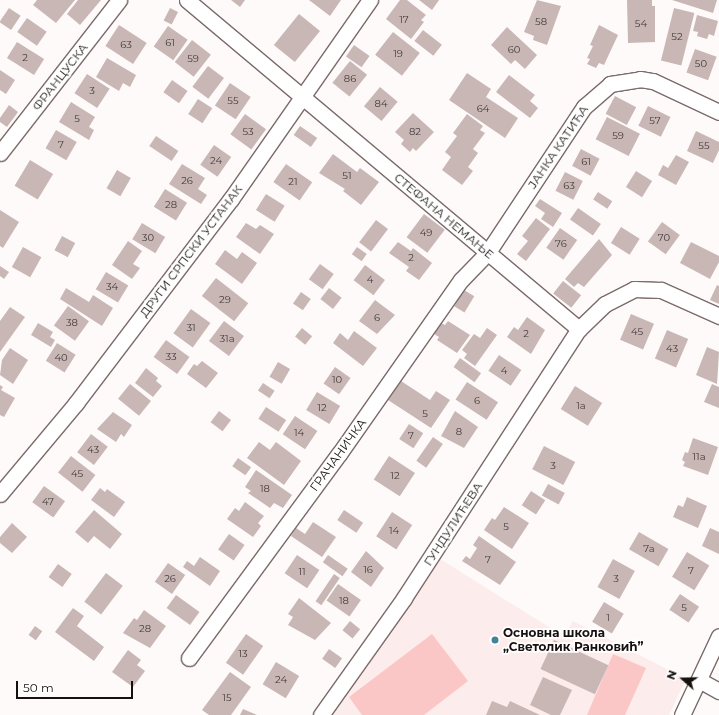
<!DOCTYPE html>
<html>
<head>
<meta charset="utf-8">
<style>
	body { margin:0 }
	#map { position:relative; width:719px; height:715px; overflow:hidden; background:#fefafa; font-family:Montserrat,sans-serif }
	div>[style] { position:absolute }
	.built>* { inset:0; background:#fdecec }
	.green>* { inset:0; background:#fbc7c6 }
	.building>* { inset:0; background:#c9b7b6; transform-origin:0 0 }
	.roads { filter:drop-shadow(1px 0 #7c6b6b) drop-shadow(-1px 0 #7c6b6b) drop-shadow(0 1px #7c6b6b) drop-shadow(0 -1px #7c6b6b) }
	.street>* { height:15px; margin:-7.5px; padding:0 7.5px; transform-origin:7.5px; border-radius:7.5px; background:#fff }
	.dots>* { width:11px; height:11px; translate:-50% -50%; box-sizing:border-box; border:2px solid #fff; border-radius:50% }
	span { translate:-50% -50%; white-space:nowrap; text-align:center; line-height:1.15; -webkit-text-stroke:3.5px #fff; paint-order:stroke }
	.number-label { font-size:10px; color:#443a3a }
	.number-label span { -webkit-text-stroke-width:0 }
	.street-label { font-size:12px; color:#171010 }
	.poi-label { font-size:12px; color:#171010; font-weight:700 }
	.left { translate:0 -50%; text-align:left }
	.north { position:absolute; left:663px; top:659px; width:40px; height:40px; -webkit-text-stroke:3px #fff; paint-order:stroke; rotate:290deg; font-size:11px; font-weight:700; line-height:16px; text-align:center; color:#171010 }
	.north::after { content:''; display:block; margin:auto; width:14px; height:18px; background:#171010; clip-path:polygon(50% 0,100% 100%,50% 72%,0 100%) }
	.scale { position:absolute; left:16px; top:681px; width:117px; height:18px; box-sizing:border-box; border:2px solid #171010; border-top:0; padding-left:5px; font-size:12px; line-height:14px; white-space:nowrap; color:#171010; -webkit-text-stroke:3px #fff; paint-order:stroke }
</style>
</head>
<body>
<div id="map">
	<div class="built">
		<div style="clip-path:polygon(437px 557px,549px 627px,565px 635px,573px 621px,686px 679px,669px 715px,331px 715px)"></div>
	</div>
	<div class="green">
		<div style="clip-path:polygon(432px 634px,468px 681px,424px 715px,362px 715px,349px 697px)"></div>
		<div style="clip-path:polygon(613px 654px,646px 668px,625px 715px,587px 715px)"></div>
	</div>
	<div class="building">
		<div style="clip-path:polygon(37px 0,75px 0,56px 23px,33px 5px)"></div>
		<div style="clip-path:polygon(78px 0,101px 0,80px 25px,67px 14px)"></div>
		<div style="clip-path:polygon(231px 0,245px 0,240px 7px)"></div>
		<div style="clip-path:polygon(309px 0,341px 0,330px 16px)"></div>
		<div style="clip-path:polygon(400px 0,407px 0,426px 15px,421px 20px,424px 22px,411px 39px,386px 19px)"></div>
		<div style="clip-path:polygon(419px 0,439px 0,432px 10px)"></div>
		<div style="clip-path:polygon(537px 0,561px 6px,547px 45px,533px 40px,534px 36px,524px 32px)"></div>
		<div style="clip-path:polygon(627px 0,652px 0,652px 6px,655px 6px,655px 42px,628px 43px)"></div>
		<div style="clip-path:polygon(672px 0,717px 0,713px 13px)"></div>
		<div style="left:9px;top:8px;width:14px;height:17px;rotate:34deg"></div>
		<div style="left:170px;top:8px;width:9px;height:14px;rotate:27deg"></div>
		<div style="left:674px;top:8px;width:21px;height:54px;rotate:14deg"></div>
		<div style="left:299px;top:14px;width:27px;height:40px;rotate:39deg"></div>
		<div style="clip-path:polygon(697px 15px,718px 21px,714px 36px,709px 34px,707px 39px,697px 36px,698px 32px,693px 31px)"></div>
		<div style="left:27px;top:18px;width:24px;height:17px;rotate:35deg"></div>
		<div style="left:119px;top:25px;width:33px;height:25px;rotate:33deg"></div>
		<div style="clip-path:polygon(599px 25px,618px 35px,604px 65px,599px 63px,596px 68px,587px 64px,590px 59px,587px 58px,593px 46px,590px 45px)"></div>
		<div style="left:168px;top:26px;width:24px;height:25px;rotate:35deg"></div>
		<div style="clip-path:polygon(507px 27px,537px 55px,525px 69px,515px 60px,511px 64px,491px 45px)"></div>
		<div style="left:423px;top:30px;width:24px;height:14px;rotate:38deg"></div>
		<div style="left:393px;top:32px;width:34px;height:29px;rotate:38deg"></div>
		<div style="left:192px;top:40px;width:24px;height:28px;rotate:38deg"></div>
		<div style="left:17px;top:42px;width:32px;height:19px;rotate:32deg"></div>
		<div style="left:354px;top:45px;width:19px;height:14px;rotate:35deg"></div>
		<div style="left:695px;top:49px;width:23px;height:25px;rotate:20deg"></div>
		<div style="clip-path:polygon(107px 58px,136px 75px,130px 87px,123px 83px,119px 91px,96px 77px)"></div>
		<div style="left:350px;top:61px;width:22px;height:28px;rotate:39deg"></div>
		<div style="left:208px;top:66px;width:20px;height:26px;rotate:37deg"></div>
		<div style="clip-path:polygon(0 70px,15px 80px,6px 94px,0 90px)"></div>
		<div style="clip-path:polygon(467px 73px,491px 89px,486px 97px,518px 118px,505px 138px,449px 100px)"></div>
		<div style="left:87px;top:74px;width:27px;height:23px;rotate:33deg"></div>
		<div style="clip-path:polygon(509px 75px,535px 95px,530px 101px,538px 108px,530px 118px,496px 92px)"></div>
		<div style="left:172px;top:80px;width:19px;height:15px;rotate:35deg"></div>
		<div style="left:230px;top:83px;width:25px;height:27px;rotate:34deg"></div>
		<div style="left:380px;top:87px;width:23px;height:25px;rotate:40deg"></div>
		<div style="left:615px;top:96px;width:24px;height:20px;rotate:28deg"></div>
		<div style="left:198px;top:99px;width:17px;height:18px;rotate:33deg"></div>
		<div style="clip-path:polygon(71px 102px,95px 117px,89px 127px,94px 130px,89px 140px,59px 122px)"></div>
		<div style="clip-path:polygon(9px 105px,18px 112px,7px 127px,0 122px,0 118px)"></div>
		<div style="left:648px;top:106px;width:25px;height:22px;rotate:26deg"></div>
		<div style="clip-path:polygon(413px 113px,434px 132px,416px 151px,413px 148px,410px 152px,401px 144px,404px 140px,395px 132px)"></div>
		<div style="left:245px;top:114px;width:26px;height:25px;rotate:36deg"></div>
		<div style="clip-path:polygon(467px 114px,483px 126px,480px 130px,485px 133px,473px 149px,478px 153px,468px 167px,473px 171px,462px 185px,442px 170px,451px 157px,445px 152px,457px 136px,453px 133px)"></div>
		<div style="left:607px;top:117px;width:37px;height:25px;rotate:27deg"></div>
		<div style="left:300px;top:126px;width:21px;height:11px;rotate:35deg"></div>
		<div style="left:56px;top:130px;width:24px;height:21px;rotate:30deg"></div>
		<div style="clip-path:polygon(696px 131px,719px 142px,719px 150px,713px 163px,687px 151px)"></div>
		<div style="left:156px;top:136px;width:27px;height:12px;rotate:34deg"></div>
		<div style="left:214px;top:145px;width:21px;height:24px;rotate:35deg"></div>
		<div style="left:581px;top:149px;width:21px;height:19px;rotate:28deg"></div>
		<div style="clip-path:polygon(333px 154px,357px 172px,360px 168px,379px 182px,361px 205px,343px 191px,345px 189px,319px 173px)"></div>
		<div style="clip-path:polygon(676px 155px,689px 162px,676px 185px,658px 175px,663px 165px,668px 168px)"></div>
		<div style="left:30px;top:160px;width:27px;height:30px;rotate:31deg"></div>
		<div style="clip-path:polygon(182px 164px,205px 178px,198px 189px,207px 195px,201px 204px,169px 184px)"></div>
		<div style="left:286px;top:164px;width:32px;height:22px;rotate:35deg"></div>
		<div style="left:117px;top:170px;width:16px;height:21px;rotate:30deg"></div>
		<div style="left:636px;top:171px;width:19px;height:19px;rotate:32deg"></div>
		<div style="left:565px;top:172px;width:20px;height:21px;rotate:27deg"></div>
		<div style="left:165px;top:189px;width:26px;height:21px;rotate:32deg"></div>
		<div style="left:598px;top:192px;width:17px;height:9px;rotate:33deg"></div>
		<div style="left:266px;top:194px;width:22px;height:19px;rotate:32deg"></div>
		<div style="clip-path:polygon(540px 199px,562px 213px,553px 227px,541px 219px,545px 213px,535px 206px)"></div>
		<div style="left:578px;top:208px;width:28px;height:14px;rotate:35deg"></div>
		<div style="clip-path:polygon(0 210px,19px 222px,3px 248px,0 246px)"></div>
		<div style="left:424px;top:214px;width:26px;height:29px;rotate:37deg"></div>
		<div style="clip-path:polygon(536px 218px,550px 229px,526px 261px,517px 254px,528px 241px,522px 236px)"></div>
		<div style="left:376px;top:220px;width:15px;height:28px;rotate:37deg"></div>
		<div style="left:662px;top:222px;width:22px;height:24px;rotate:36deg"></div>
		<div style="left:142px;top:223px;width:27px;height:19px;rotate:31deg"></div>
		<div style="clip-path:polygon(246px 223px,256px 229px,260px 225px,274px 234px,260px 254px,236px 237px)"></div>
		<div style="left:621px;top:227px;width:22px;height:19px;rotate:32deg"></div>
		<div style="left:560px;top:228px;width:21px;height:24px;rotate:35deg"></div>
		<div style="left:62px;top:236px;width:15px;height:16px;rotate:28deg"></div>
		<div style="clip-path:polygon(599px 239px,612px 255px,584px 287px,578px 283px,574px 287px,565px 279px)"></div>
		<div style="clip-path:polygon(128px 241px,142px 251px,133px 264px,140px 268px,132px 279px,112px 265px)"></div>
		<div style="clip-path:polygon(398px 242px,411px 251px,413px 248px,432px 263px,419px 280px,406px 271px,409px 267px,389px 253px)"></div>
		<div style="clip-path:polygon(691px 242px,719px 256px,719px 262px,710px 279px,680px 263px)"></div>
		<div style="left:23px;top:247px;width:21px;height:23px;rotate:29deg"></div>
		<div style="left:357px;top:247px;width:12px;height:9px;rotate:35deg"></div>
		<div style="clip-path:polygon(225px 250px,237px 259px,242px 252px,257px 263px,242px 284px,215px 264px)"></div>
		<div style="left:320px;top:264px;width:17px;height:19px;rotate:36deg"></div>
		<div style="left:365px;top:265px;width:25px;height:19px;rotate:37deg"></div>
		<div style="clip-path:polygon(0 266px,9px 272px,4px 279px,0 276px)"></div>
		<div style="left:106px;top:272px;width:26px;height:20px;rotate:31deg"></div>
		<div style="left:216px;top:278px;width:41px;height:23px;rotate:38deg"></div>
		<div style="left:563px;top:281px;width:23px;height:16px;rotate:38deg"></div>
		<div style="clip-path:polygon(717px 285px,719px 286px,719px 304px,710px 300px)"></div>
		<div style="clip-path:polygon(66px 288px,89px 302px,93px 295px,113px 308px,102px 326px,60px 299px)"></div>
		<div style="left:329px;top:288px;width:16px;height:14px;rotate:38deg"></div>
		<div style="left:464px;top:290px;width:12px;height:19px;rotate:31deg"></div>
		<div style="left:301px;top:292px;width:12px;height:14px;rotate:35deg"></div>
		<div style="clip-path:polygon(375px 300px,395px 315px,377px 334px,359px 321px)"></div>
		<div style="left:68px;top:306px;width:26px;height:24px;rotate:36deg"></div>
		<div style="clip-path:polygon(10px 307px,25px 317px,0 352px,0 321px)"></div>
		<div style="left:191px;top:309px;width:24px;height:30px;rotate:36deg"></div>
		<div style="left:631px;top:314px;width:25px;height:28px;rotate:23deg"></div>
		<div style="clip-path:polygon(527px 317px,545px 330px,531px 354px,507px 337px,514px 327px,518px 330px)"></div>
		<div style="left:224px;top:321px;width:25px;height:25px;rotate:37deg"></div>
		<div style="clip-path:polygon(448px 321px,470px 335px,457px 353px,437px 340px,439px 337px,434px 334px,441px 323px,445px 325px)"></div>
		<div style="clip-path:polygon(38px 323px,53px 332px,50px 337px,55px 340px,51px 347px,31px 335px)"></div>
		<div style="left:302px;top:328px;width:13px;height:11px;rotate:39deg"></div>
		<div style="clip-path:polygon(487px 328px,497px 335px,475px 366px,464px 358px,467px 354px,462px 350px,474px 334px,480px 338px)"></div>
		<div style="left:667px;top:330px;width:23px;height:31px;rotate:23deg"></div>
		<div style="clip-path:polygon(354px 331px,377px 348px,363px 366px,333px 343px,340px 333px,348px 340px)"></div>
		<div style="left:166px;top:340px;width:29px;height:21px;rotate:36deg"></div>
		<div style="left:57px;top:343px;width:22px;height:21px;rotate:32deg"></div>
		<div style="clip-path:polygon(707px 347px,719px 352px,717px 384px,696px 375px)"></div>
		<div style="clip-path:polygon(10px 348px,28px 360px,13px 384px,0 375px,2px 360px)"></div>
		<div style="left:499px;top:355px;width:27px;height:19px;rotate:34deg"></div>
		<div style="left:460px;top:358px;width:26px;height:11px;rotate:36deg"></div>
		<div style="clip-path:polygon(202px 361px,218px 373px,206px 388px,187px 374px,194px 364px,197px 366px)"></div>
		<div style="left:278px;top:362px;width:14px;height:17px;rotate:30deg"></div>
		<div style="left:335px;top:367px;width:19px;height:20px;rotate:35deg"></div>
		<div style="clip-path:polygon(146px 368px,158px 378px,156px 381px,162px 386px,153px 397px,135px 383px)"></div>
		<div style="clip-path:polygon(401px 381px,430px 400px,436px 391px,450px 400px,431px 428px,388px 400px)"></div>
		<div style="left:467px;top:382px;width:37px;height:21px;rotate:33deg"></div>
		<div style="left:263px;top:383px;width:14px;height:9px;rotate:34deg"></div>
		<div style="left:130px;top:384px;width:27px;height:19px;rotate:39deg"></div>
		<div style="clip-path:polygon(712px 384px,719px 387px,719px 408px,704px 402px)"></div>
		<div style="clip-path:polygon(0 385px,3px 387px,1px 390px,15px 398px,4px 417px,0 415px)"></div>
		<div style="left:575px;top:386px;width:32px;height:27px;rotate:32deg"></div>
		<div style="left:317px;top:392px;width:27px;height:21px;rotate:31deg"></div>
		<div style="left:266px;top:407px;width:24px;height:14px;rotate:33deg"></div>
		<div style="left:219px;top:411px;width:15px;height:14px;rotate:37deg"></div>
		<div style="clip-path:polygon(455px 411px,478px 427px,464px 448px,441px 436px)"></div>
		<div style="clip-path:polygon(113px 412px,132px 425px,124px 437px,121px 434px,116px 442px,97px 429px)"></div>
		<div style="left:295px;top:416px;width:27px;height:22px;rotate:34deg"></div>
		<div style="left:409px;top:424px;width:17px;height:18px;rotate:33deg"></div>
		<div style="left:91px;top:434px;width:21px;height:23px;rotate:37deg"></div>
		<div style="left:433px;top:437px;width:12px;height:29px;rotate:35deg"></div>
		<div style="clip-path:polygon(693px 438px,718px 447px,708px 475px,683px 466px,685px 462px,682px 460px,685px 452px,688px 453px)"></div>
		<div style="clip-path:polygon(259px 442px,270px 450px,276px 442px,301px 461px,284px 485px,247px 458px)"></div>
		<div style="left:544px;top:446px;width:35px;height:26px;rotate:27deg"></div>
		<div style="left:71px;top:456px;width:31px;height:21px;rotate:38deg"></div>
		<div style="left:389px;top:456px;width:31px;height:28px;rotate:33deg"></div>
		<div style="left:238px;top:458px;width:16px;height:10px;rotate:35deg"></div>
		<div style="clip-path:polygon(256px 470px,292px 495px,283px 508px,274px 503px,270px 508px,248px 493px,251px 491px,245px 487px)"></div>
		<div style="left:548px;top:484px;width:19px;height:13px;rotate:28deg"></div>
		<div style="left:44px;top:486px;width:26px;height:20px;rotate:36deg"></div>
		<div style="clip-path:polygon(100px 488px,105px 492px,107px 489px,125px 502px,114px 517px,91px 500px)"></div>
		<div style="left:531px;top:491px;width:17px;height:17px;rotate:33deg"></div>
		<div style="clip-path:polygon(687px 497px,707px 506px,698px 528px,673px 517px,678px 505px,683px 507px)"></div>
		<div style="clip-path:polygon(245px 502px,264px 516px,258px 523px,261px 526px,253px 537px,227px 519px,235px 508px,239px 511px)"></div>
		<div style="clip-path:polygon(504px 507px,529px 523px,512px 549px,484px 530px,492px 518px,495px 520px)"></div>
		<div style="clip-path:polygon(94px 510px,122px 534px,110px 549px,94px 536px,88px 543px,75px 532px)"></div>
		<div style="left:344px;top:510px;width:23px;height:12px;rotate:34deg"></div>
		<div style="left:392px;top:512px;width:24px;height:29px;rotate:33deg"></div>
		<div style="clip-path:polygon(313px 522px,336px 537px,322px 557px,291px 536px,296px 528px,305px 534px)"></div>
		<div style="clip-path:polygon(12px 523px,27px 537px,12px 553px,0 543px,0 537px)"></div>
		<div style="clip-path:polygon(710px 528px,719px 532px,719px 554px,702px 546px)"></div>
		<div style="left:639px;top:532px;width:34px;height:20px;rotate:30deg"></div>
		<div style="left:229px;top:534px;width:19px;height:19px;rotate:35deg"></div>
		<div style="clip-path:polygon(479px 536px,516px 562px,500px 585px,462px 561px,466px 556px,470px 559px,477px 548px,473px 545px)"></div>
		<div style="clip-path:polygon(366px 551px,384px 568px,371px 587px,351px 572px)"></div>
		<div style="left:687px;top:552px;width:26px;height:29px;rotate:31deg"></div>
		<div style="left:297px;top:555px;width:27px;height:22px;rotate:34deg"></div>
		<div style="left:328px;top:555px;width:24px;height:9px;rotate:35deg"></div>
		<div style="clip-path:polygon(200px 557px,220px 571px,210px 586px,183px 567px,187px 561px,194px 566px)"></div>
		<div style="left:613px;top:559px;width:25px;height:32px;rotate:29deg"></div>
		<div style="left:168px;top:563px;width:21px;height:23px;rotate:35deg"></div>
		<div style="left:58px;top:564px;width:17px;height:16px;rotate:36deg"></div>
		<div style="left:106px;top:573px;width:21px;height:36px;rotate:37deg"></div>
		<div style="left:334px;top:574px;width:7px;height:33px;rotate:34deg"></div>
		<div style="left:338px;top:584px;width:28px;height:20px;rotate:35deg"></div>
		<div style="left:680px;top:594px;width:23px;height:19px;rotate:34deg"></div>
		<div style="left:176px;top:595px;width:29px;height:16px;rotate:36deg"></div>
		<div style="clip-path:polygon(299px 598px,331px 623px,315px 640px,288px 625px,293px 617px,288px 614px)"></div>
		<div style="left:604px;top:602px;width:23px;height:23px;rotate:31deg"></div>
		<div style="clip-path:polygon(73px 608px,84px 616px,77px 626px,104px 647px,94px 661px,55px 632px)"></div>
		<div style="clip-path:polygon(144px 610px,166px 626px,150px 648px,123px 633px,134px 618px,137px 620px)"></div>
		<div style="left:350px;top:621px;width:13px;height:12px;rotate:39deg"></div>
		<div style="left:35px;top:626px;width:9px;height:11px;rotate:36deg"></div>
		<div style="left:246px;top:634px;width:21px;height:35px;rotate:35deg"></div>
		<div style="left:554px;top:640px;width:60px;height:32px;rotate:25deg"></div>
		<div style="left:329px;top:649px;width:16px;height:12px;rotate:35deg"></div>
		<div style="clip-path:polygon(128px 650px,141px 660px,137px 665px,145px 671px,133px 687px,112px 672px)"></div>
		<div style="left:276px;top:662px;width:27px;height:26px;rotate:31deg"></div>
		<div style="clip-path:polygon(230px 672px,251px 687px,231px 715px,209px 715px,202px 710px)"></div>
		<div style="clip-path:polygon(543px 677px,572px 690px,560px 715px,551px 715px,530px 705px)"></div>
		<div style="clip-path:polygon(492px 701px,507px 707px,510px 701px,540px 715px,486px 715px)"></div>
		<div style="clip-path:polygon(243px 709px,257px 715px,240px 715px)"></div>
	</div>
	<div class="roads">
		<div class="street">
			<div style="left:187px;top:0;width:512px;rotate:40.01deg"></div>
			<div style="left:579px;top:329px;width:36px;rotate:-44deg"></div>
			<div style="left:605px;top:304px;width:33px;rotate:-27deg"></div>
			<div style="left:634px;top:289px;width:27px;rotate:2deg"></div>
			<div style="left:661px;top:290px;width:64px;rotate:24.1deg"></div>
			<div style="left:0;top:153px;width:194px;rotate:-52.1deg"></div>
			<div style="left:0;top:494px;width:119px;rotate:-50.1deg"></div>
			<div style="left:76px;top:403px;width:256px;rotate:-52.8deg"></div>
			<div style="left:231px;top:199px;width:243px;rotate:-55.1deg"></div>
			<div style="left:189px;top:658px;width:253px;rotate:-53.7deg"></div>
			<div style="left:339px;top:454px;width:213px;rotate:-55deg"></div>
			<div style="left:461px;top:280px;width:39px;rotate:-46deg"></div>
			<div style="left:488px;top:252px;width:174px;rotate:-56.5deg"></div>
			<div style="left:584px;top:107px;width:35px;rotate:-41deg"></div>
			<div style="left:610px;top:84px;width:30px;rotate:-9deg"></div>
			<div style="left:640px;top:79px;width:13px;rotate:9deg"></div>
			<div style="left:653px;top:81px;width:73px;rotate:25.2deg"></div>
			<div style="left:699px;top:680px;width:23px;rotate:29deg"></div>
			<div style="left:321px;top:715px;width:143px;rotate:-54.6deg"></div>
			<div style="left:404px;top:598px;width:321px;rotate:-57deg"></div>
			<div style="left:682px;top:715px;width:87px;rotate:-64.9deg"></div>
		</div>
	</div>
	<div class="dots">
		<div style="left:495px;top:640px;background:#448397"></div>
	</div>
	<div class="number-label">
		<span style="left:404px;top:20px">17</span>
		<span style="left:541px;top:22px">58</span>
		<span style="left:641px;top:24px">54</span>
		<span style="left:677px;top:37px">52</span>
		<span style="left:170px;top:43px">61</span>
		<span style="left:126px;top:45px">63</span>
		<span style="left:514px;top:50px">60</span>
		<span style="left:398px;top:54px">19</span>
		<span style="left:25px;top:58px">2</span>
		<span style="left:193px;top:59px">59</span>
		<span style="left:701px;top:64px">50</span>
		<span style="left:350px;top:79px">86</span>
		<span style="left:92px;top:91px">3</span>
		<span style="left:233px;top:101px">55</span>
		<span style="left:381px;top:104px">84</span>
		<span style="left:483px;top:109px">64</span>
		<span style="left:77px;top:119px">5</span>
		<span style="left:655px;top:121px">57</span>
		<span style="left:248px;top:132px">53</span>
		<span style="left:415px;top:132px">82</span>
		<span style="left:618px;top:136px">59</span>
		<span style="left:61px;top:145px">7</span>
		<span style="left:704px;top:146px">55</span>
		<span style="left:216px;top:161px">24</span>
		<span style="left:586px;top:162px">61</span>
		<span style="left:347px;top:176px">51</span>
		<span style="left:187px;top:181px">26</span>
		<span style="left:293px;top:182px">21</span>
		<span style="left:569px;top:186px">63</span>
		<span style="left:171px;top:205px">28</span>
		<span style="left:426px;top:233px">49</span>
		<span style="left:148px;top:238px">30</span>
		<span style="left:664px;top:238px">70</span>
		<span style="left:561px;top:244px">76</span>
		<span style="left:411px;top:258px">2</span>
		<span style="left:370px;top:280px">4</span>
		<span style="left:112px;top:287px">34</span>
		<span style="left:225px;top:300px">29</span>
		<span style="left:377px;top:318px">6</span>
		<span style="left:72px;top:323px">38</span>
		<span style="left:191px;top:328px">31</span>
		<span style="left:637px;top:332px">45</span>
		<span style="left:526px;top:334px">2</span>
		<span style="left:227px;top:339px">31a</span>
		<span style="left:672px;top:349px">43</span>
		<span style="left:171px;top:357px">33</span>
		<span style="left:61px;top:358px">40</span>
		<span style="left:504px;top:371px">4</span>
		<span style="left:337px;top:380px">10</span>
		<span style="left:477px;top:401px">6</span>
		<span style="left:581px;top:406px">1a</span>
		<span style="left:322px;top:408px">12</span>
		<span style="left:425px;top:414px">5</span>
		<span style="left:459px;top:432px">8</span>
		<span style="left:299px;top:433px">14</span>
		<span style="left:411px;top:436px">7</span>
		<span style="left:93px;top:450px">43</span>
		<span style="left:699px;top:457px">11a</span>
		<span style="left:553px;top:466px">3</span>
		<span style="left:77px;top:474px">45</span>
		<span style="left:395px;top:476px">12</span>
		<span style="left:265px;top:489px">18</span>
		<span style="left:48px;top:502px">47</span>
		<span style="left:506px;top:527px">5</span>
		<span style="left:394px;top:531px">14</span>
		<span style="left:649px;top:549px">7a</span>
		<span style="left:488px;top:560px">7</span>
		<span style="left:368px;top:570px">16</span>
		<span style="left:691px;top:571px">7</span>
		<span style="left:302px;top:572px">11</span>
		<span style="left:170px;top:579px">26</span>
		<span style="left:616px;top:579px">3</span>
		<span style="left:344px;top:601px">18</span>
		<span style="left:684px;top:608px">5</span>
		<span style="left:608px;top:618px">1</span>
		<span style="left:145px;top:629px">28</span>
		<span style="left:243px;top:654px">13</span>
		<span style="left:281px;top:680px">24</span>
		<span style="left:227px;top:698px">15</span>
	</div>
	<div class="street-label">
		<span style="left:60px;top:77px;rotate:-52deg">ФРАНЦУСКА</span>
		<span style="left:558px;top:147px;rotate:-56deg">ЈАНКА КАТИЋА</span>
		<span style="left:444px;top:216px;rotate:40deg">СТЕФАНА НЕМАЊЕ</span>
		<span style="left:191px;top:251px;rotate:-53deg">ДРУГИ СРПСКИ УСТАНАК</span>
		<span style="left:338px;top:455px;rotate:-54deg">ГРАЧАНИЧКА</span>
		<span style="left:453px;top:524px;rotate:-57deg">ГУНДУЛИЋЕВА</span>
	</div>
	<div class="poi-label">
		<span class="left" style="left:503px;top:640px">Основна школа<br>„Светолик Ранковић”</span>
	</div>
	<div class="north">N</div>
	<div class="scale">50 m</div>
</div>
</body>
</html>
